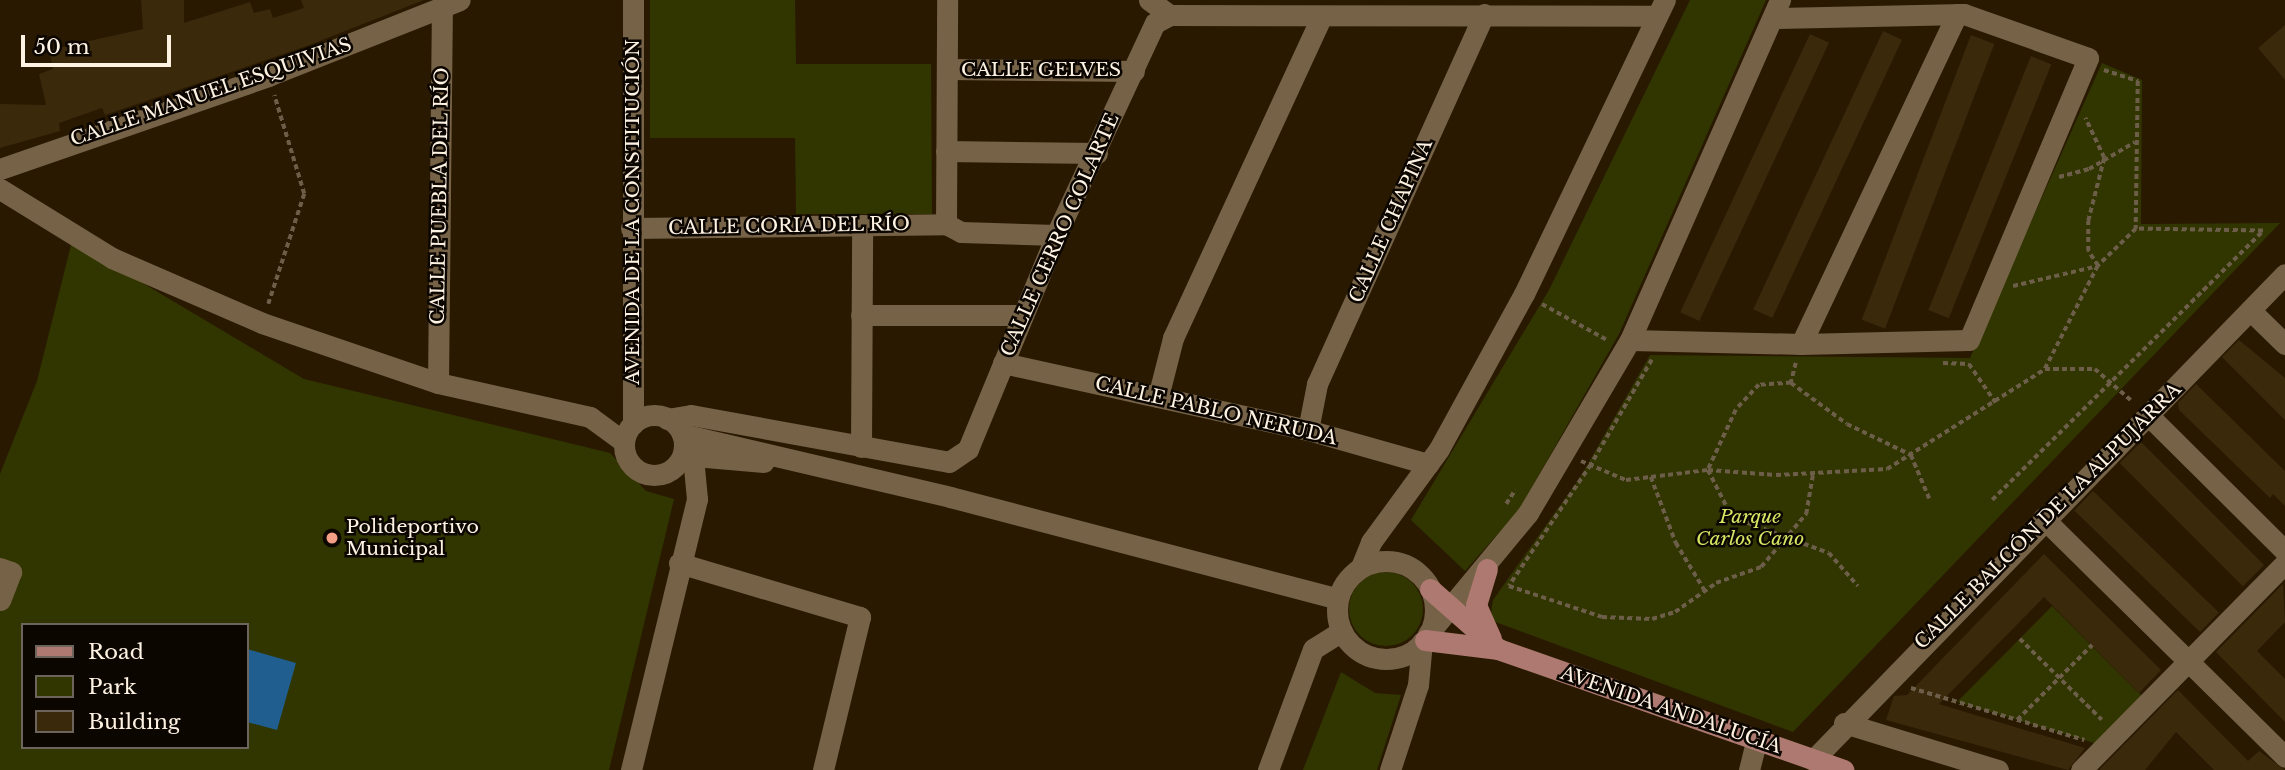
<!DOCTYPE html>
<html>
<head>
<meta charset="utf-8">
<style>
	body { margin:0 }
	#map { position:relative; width:2285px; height:770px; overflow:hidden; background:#291901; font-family:"Libre Baskerville",serif }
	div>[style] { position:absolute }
	.green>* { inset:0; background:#313600 }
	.round { border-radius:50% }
	.water>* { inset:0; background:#1f5e8e }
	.building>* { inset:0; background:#3b290c; transform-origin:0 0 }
	.path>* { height:3.5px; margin-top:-1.75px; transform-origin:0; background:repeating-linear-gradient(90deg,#6c5e49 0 5px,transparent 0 8.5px) }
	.minor>* { height:21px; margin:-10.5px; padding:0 10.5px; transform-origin:10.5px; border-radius:10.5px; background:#756247 }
	.minor>.ring { margin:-10.5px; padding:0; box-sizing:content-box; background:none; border:21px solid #756247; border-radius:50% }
	.major>* { height:21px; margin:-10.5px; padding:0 10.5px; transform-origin:10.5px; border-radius:10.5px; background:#ad7970 }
	.dots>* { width:19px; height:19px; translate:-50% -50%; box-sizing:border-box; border:4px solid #0c0601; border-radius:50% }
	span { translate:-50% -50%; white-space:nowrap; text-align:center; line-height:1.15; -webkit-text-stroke:5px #0c0601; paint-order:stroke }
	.street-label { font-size:19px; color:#fef2e3 }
	.park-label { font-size:19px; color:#d7e764; font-style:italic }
	.poi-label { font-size:19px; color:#fef2e3 }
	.left { translate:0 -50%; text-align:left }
	.legend { position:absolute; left:21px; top:623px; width:228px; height:126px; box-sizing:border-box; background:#0c0601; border:2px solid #6d645b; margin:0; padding:9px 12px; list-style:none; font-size:21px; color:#fef2e3 }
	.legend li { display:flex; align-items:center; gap:14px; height:35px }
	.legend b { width:35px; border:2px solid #6d645b }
	.scale { position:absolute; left:21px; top:35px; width:150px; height:32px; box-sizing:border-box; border:4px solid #fef2e3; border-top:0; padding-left:9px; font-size:21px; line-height:24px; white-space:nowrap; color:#fef2e3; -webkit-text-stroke:5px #0c0601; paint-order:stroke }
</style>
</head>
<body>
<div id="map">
	<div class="green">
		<div style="clip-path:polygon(650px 0,795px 0,796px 64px,931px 64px,932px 214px,796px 214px,795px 138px,650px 138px)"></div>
		<div style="clip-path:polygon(1690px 0,1766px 0,1619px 334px,1519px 510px,1465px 571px,1411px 520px,1549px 290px)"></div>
		<div style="clip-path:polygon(2102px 63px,2142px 80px,2141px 224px,2280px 223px,1793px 732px,1490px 620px,1493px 600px,1581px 476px,1650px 355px,1970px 358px)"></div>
		<div style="clip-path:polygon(evenodd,72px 241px,304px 379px,610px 453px,646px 491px,674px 499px,609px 770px,0 770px,0 474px,37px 381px,72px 241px,23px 625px,247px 625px,247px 747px,23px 747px,23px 625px)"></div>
		<div class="round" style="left:1349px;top:572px;width:74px;height:74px"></div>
		<div style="clip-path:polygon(2052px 606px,2148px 702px,2104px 746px,1957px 702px)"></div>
		<div style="clip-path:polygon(1341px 672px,1375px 693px,1401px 695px,1377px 770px,1303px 770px)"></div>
	</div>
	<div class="water">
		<div style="clip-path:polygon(247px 649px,296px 663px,277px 730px,247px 722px)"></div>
	</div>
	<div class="building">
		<div style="clip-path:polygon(141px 0,184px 0,184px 23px,250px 2px,254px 13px,270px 9px,273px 18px,304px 8px,301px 0,424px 0,307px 46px,105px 115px,102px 108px,59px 123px,60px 131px,0 148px,0 104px,46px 105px,39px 74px,53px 69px,49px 50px,143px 29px)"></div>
		<div style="clip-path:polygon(2285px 25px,2285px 80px,2258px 48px)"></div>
		<div style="left:1883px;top:31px;width:21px;height:307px;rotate:25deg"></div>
		<div style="left:1810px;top:34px;width:21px;height:307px;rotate:25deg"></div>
		<div style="left:1971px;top:35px;width:25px;height:305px;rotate:21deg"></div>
		<div style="left:2031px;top:56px;width:22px;height:274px;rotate:22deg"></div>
		<div style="clip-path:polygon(2239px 340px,2285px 378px,2285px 420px,2222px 357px)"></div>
		<div style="clip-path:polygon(2196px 384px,2285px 471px,2285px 506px,2273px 494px,2270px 498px,2179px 410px,2178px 403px)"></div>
		<div style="left:2141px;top:442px;width:174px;height:30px;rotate:45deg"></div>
		<div style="left:2093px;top:491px;width:175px;height:27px;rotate:44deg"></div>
		<div style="clip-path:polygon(2044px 554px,2161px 670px,2139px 693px,2044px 597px,1939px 704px,2085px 748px,2068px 770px,1886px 720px,1894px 696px,1907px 695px)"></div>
		<div style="clip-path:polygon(2283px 584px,2285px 622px,2257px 651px,2285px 679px,2285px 722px,2216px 652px)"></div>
		<div style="clip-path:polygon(2178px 690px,2248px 761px,2259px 751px,2285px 770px,2214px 770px,2176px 732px,2145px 770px,2099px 770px)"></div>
	</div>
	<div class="path">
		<div style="left:2104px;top:70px;width:36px;rotate:18deg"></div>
		<div style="left:2138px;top:81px;width:148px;rotate:90.8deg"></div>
		<div style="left:2059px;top:177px;width:31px;rotate:-15deg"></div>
		<div style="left:2089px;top:169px;width:53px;rotate:-30.4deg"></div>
		<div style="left:2013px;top:286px;width:87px;rotate:-13.2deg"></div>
		<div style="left:2098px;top:266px;width:18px;rotate:-124deg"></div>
		<div style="left:2088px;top:251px;width:30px;rotate:-90deg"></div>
		<div style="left:2088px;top:221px;width:65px;rotate:-75.7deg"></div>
		<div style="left:2104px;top:158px;width:44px;rotate:-115.4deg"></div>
		<div style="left:268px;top:304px;width:116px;rotate:-71.9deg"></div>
		<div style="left:304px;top:194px;width:103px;rotate:-106.9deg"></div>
		<div style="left:1542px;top:304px;width:74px;rotate:29deg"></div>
		<div style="left:1652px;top:360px;width:121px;rotate:120.2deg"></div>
		<div style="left:1591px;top:465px;width:146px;rotate:124.1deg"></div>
		<div style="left:1509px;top:586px;width:98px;rotate:18.4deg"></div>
		<div style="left:1602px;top:617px;width:50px;rotate:2.3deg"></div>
		<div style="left:1652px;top:619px;width:24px;rotate:-17deg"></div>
		<div style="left:1675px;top:612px;width:50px;rotate:-35.3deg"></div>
		<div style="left:1716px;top:583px;width:48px;rotate:-19.6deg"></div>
		<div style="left:1761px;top:567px;width:70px;rotate:-49.7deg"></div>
		<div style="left:1806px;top:514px;width:42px;rotate:-80.3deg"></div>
		<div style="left:1796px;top:363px;width:21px;rotate:104deg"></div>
		<div style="left:1791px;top:383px;width:32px;rotate:176deg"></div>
		<div style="left:1759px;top:385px;width:34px;rotate:133deg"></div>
		<div style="left:1736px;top:410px;width:66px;rotate:115deg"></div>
		<div style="left:1708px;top:470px;width:53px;rotate:62.9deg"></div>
		<div style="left:1732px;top:517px;width:103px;rotate:20.4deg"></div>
		<div style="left:1829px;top:553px;width:44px;rotate:48.7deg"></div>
		<div style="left:1943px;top:363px;width:26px;rotate:2deg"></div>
		<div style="left:1969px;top:364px;width:47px;rotate:55.3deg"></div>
		<div style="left:1791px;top:383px;width:69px;rotate:36.2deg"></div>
		<div style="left:1847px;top:424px;width:71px;rotate:25.8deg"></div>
		<div style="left:1911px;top:455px;width:49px;rotate:67.1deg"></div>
		<div style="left:1581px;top:461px;width:49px;rotate:22.9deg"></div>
		<div style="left:1626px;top:480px;width:83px;rotate:-7deg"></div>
		<div style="left:1708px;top:470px;width:68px;rotate:4.2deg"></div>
		<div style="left:1776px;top:475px;width:111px;rotate:-3.1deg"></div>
		<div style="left:1887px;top:469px;width:187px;rotate:-32.3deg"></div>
		<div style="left:2045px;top:369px;width:50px"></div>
		<div style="left:2095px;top:369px;width:50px;rotate:41deg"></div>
		<div style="left:1651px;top:477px;width:71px;rotate:69.3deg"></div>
		<div style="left:1676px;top:543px;width:56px;rotate:58.9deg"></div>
		<div style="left:1992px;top:500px;width:382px;rotate:-44.8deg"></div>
		<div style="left:2263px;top:231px;width:127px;rotate:-179.1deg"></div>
		<div style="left:2136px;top:229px;width:53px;rotate:135.8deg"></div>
		<div style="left:2098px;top:266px;width:116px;rotate:117.2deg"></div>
		<div style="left:1506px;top:504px;width:17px;rotate:-57deg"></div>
		<div style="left:2020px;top:639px;width:115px;rotate:44.6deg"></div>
		<div style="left:1911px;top:688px;width:181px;rotate:16.7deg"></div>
		<div style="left:2017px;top:720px;width:106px;rotate:-45deg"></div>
	</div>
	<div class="minor">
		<div style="left:1149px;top:0;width:26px;rotate:36deg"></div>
		<div style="left:1170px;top:15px;width:486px;rotate:0.1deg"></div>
		<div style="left:947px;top:69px;width:187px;rotate:0.6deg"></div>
		<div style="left:946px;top:151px;width:151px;rotate:0.8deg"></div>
		<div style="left:0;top:169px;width:284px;rotate:-19.1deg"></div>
		<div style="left:268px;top:76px;width:206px;rotate:-21.6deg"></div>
		<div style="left:0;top:189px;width:132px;rotate:31.6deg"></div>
		<div style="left:112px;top:258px;width:163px;rotate:23.4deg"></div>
		<div style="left:262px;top:323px;width:186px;rotate:18.8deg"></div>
		<div style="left:438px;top:383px;width:156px;rotate:12.6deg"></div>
		<div style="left:590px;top:417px;width:42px;rotate:36.3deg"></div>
		<div style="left:946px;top:224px;width:224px;rotate:-89.7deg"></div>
		<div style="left:631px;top:228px;width:315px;rotate:-0.7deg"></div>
		<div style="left:946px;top:224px;width:17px;rotate:28deg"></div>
		<div style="left:961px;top:232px;width:95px;rotate:1.8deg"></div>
		<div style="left:2250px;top:310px;width:49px;rotate:44.2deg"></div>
		<div style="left:861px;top:315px;width:160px"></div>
		<div style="left:1630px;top:340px;width:171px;rotate:1.3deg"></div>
		<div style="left:1801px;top:344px;width:168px;rotate:-1.4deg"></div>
		<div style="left:1969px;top:340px;width:306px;rotate:-67.1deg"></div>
		<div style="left:2088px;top:58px;width:132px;rotate:-160.5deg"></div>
		<div style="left:1964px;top:14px;width:190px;rotate:178.8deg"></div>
		<div style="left:1801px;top:344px;width:365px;rotate:-64.7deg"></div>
		<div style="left:1003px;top:363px;width:312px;rotate:12.4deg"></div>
		<div style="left:1308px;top:430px;width:125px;rotate:15.8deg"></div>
		<div style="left:438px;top:383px;width:374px;rotate:-89.4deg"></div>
		<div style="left:1158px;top:397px;width:61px;rotate:-75.7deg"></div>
		<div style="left:1173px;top:338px;width:353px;rotate:-65.2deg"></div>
		<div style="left:2148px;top:415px;width:193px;rotate:44.8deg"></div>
		<div class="ring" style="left:624px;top:415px;width:39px;height:39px"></div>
		<div style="left:667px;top:419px;width:24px;rotate:-9deg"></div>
		<div style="left:691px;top:415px;width:262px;rotate:10.3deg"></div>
		<div style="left:949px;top:462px;width:23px;rotate:-34deg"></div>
		<div style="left:968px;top:449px;width:231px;rotate:-67.6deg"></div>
		<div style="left:1056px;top:235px;width:234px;rotate:-65deg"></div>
		<div style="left:1155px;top:23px;width:17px;rotate:-28deg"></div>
		<div style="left:633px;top:424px;width:424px;rotate:-90deg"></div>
		<div style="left:1308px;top:430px;width:47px;rotate:-78.9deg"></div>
		<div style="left:1317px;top:384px;width:406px;rotate:-65.7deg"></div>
		<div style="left:682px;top:434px;width:275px;rotate:13.2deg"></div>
		<div style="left:950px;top:497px;width:401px;rotate:14.7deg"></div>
		<div style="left:861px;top:447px;width:222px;rotate:-89.7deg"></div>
		<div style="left:683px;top:455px;width:81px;rotate:4.9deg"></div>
		<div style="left:2043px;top:518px;width:340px;rotate:44.6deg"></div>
		<div class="ring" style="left:1337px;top:561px;width:77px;height:77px"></div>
		<div style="left:679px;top:563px;width:189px;rotate:16.6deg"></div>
		<div style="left:860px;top:617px;width:157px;rotate:103.6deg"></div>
		<div style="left:1361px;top:567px;width:27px;rotate:-68deg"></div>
		<div style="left:1371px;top:542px;width:115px;rotate:-53.8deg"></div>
		<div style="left:1439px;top:449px;width:177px;rotate:-61.3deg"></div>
		<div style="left:1524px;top:294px;width:326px;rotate:-64.4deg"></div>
		<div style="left:0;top:568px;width:12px;rotate:20deg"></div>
		<div style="left:11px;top:572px;width:30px;rotate:111deg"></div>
		<div style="left:1428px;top:634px;width:157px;rotate:-50.4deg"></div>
		<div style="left:1528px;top:513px;width:201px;rotate:-59.5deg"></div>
		<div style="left:1630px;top:340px;width:372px;rotate:-66.2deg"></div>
		<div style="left:1844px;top:723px;width:161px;rotate:17deg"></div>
		<div style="left:1813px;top:760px;width:677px;rotate:-45.84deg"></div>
		<div style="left:631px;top:770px;width:279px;rotate:-76.3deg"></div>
		<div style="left:697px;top:499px;width:42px;rotate:-95.4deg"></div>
		<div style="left:1268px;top:770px;width:129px;rotate:-69.6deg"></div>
		<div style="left:1313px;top:649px;width:34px;rotate:-32deg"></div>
		<div style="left:1390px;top:770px;width:89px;rotate:-71.8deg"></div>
		<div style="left:1418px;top:685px;width:43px;rotate:-84.7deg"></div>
		<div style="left:1749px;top:770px;width:29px;rotate:-76deg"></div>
		<div style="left:2081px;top:770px;width:291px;rotate:-45.4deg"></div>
	</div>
	<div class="major">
		<div style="left:1487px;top:569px;width:38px;rotate:107deg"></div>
		<div style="left:1476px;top:605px;width:37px;rotate:66deg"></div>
		<div style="left:1430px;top:589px;width:89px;rotate:41.4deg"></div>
		<div style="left:1425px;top:640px;width:74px;rotate:7deg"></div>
		<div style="left:1498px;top:649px;width:366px;rotate:19.3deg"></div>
	</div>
	<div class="dots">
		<div style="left:332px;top:538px;background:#f39f86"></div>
	</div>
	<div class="street-label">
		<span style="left:1041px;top:70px">CALLE GELVES</span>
		<span style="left:211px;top:92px;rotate:-19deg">CALLE MANUEL ESQUIVIAS</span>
		<span style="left:440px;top:196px;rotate:-89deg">CALLE PUEBLA DEL RÍO</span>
		<span style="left:633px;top:212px;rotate:-90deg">AVENIDA DE LA CONSTITUCIÓN</span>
		<span style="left:1391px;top:221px;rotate:-66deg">CALLE CHAPINA</span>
		<span style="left:789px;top:226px;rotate:-1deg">CALLE CORIA DEL RÍO</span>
		<span style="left:1060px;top:235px;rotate:-66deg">CALLE CERRO COLARTE</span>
		<span style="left:1216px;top:411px;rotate:13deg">CALLE PABLO NERUDA</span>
		<span style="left:2048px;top:516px;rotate:-45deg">CALLE BALCÓN DE LA ALPUJARRA</span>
		<span style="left:1671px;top:710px;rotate:19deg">AVENIDA ANDALUCÍA</span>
	</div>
	<div class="park-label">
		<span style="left:1750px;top:528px">Parque<br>Carlos Cano</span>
	</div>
	<div class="poi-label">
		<span class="left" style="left:346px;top:538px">Polideportivo<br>Municipal</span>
	</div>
	<ul class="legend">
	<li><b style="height:9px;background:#ad7970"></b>Road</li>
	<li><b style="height:19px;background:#313600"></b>Park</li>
	<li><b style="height:19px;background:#3b290c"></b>Building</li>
	</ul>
	<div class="scale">50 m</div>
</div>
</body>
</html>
